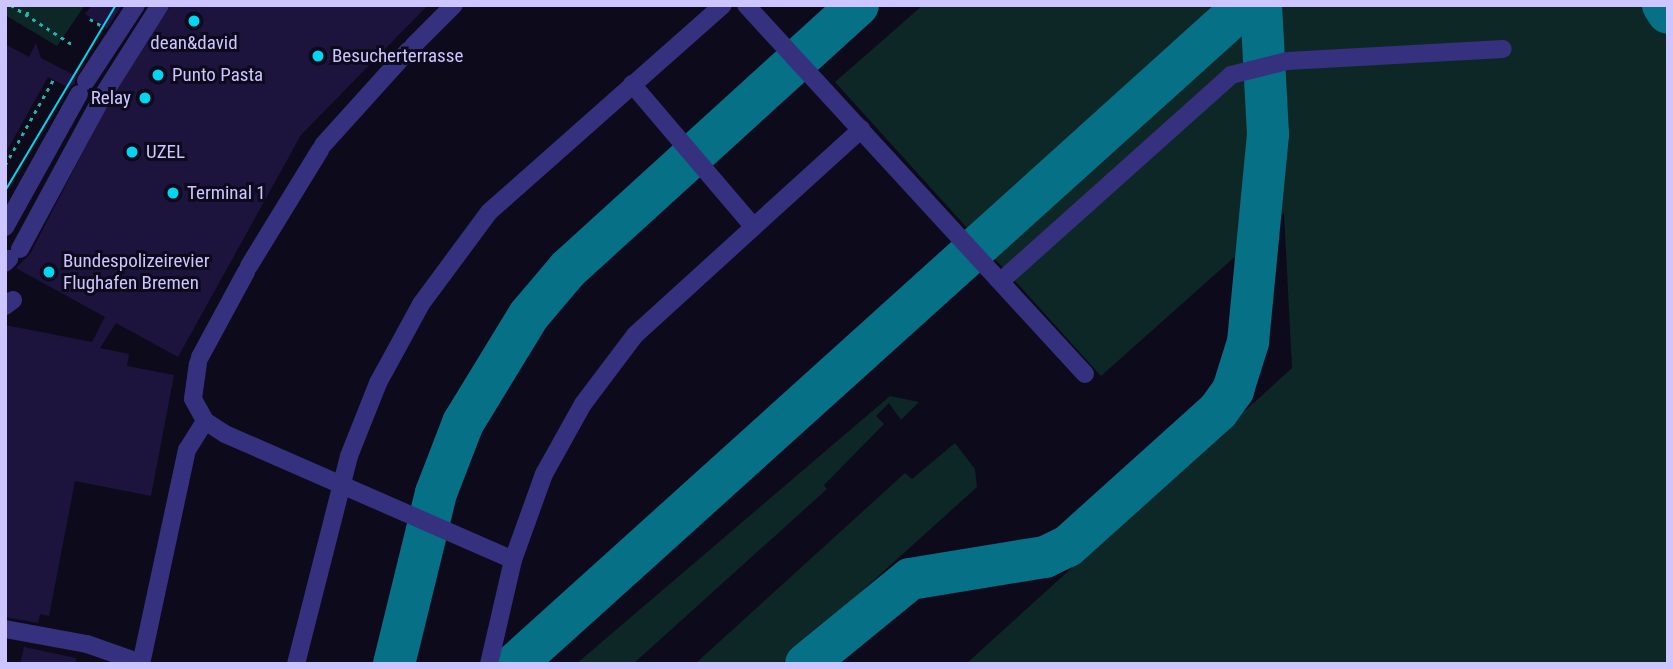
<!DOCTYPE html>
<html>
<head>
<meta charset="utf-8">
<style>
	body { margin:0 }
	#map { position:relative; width:1673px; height:669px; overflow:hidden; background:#0d0a1c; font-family:"Roboto Condensed",sans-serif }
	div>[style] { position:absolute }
	.green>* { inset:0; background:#0c2726 }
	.taxiway>* { height:42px; margin:-21px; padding:0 21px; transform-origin:21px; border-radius:21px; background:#067086 }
	.building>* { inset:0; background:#1d143e }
	.path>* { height:2.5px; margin-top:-1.25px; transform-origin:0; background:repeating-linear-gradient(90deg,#24b4ad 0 3.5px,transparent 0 8.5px) }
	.minor>* { height:18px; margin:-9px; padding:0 9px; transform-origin:9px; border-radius:9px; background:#35317f }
	.tram>* { height:2px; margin:-1px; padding:0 1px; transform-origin:1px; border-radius:1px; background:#00d6f0 }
	.dots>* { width:19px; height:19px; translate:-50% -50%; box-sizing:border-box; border:4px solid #0d0a1c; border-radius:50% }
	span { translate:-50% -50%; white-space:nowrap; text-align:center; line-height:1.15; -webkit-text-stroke:6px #0d0a1c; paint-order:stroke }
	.poi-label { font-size:19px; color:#ccc5ff }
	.left { translate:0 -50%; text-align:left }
	.right { translate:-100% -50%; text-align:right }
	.frame { position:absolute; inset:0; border:7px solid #ccc5ff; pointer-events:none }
</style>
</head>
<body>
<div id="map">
	<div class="green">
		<div style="clip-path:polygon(5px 5px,85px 5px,57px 46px,5px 15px)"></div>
		<div style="clip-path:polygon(923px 5px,1668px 5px,1668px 664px,966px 664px,1292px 368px,1284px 213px,1101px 376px,835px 82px)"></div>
		<div style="clip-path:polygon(890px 396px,919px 402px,901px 420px,889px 403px,876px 416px,884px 424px,824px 485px,827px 489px,633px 664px,576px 664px)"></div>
		<div style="clip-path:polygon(955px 443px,975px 469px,977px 487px,781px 664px,695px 664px,905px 473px,912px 479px)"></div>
	</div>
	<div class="taxiway">
		<div style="left:1663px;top:5px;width:9px;rotate:58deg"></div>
		<div style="left:394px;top:664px;width:176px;rotate:-76.2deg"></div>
		<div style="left:436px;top:493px;width:75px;rotate:-68.9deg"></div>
		<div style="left:463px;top:423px;width:127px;rotate:-58.6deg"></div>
		<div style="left:529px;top:315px;width:60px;rotate:-49.7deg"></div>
		<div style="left:568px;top:269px;width:392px;rotate:-42.3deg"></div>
		<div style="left:515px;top:664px;width:983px;rotate:-42.07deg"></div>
		<div style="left:806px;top:664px;width:134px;rotate:-39.3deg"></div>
		<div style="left:910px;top:579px;width:137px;rotate:-9.3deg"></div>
		<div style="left:1045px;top:557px;width:25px;rotate:-26deg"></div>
		<div style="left:1068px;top:546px;width:202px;rotate:-42deg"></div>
		<div style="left:1218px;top:411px;width:26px;rotate:-54deg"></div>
		<div style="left:1233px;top:390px;width:50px;rotate:-72.6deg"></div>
		<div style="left:1248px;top:342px;width:209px;rotate:-84.5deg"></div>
		<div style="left:1268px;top:134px;width:129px;rotate:-93.1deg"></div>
	</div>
	<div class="building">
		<div style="clip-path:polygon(92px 5px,122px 5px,107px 29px,85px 14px)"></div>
		<div style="clip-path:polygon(171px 5px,428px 5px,301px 135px,178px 357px,116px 323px,100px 348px,129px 354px,127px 366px,174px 375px,151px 496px,75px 481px,49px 616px,40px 614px,38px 623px,5px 617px,5px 325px,92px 342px,105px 317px,16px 268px,30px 254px,109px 102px)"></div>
		<div style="clip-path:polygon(36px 43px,41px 58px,76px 76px,75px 84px,69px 88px,48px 77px,5px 154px,5px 44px,29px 57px)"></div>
		<div style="clip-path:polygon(24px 647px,76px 658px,75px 664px,20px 664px)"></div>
	</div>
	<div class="path">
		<div style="left:11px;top:5px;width:74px;rotate:32.8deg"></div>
		<div style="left:27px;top:15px;width:10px;rotate:-84deg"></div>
		<div style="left:90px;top:19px;width:14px;rotate:30deg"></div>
		<div style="left:5px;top:165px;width:98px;rotate:-60.5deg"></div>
	</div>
	<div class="minor">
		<div style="left:746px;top:5px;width:501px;rotate:47.43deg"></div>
		<div style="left:413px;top:46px;width:58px;rotate:-45deg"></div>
		<div style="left:86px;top:81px;width:91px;rotate:-56.7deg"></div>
		<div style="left:632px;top:84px;width:187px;rotate:49.6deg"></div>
		<div style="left:105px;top:92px;width:103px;rotate:-57.7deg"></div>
		<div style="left:323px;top:145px;width:127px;rotate:-47.9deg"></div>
		<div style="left:5px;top:227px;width:152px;rotate:-60.9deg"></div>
		<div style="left:20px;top:249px;width:164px;rotate:-61.6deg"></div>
		<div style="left:5px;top:263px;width:6px;rotate:-45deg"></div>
		<div style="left:249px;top:266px;width:136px;rotate:-58.5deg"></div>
		<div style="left:1001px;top:281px;width:309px;rotate:-41.8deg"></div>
		<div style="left:1231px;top:75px;width:58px;rotate:-14deg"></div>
		<div style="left:1287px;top:61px;width:216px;rotate:-3.2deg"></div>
		<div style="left:5px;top:306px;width:10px;rotate:-37deg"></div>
		<div style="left:200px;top:357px;width:97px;rotate:-61.6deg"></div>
		<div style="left:198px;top:363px;width:36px;rotate:98deg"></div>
		<div style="left:193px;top:399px;width:25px;rotate:61deg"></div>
		<div style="left:205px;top:421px;width:24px;rotate:33deg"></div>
		<div style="left:225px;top:434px;width:314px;rotate:23.6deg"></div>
		<div style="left:5px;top:629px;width:83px;rotate:10.4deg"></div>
		<div style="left:87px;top:644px;width:57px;rotate:19.4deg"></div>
		<div style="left:141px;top:664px;width:219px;rotate:-77.9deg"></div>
		<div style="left:187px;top:450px;width:34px;rotate:-58deg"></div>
		<div style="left:296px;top:664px;width:215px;rotate:-75.7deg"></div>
		<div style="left:349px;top:456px;width:79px;rotate:-68.3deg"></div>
		<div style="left:378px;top:383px;width:90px;rotate:-61.4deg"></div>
		<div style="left:421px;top:304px;width:114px;rotate:-53.5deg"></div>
		<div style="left:489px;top:212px;width:312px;rotate:-41.5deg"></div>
		<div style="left:489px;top:664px;width:107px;rotate:-77deg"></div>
		<div style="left:513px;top:560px;width:91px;rotate:-70.2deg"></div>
		<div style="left:544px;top:474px;width:80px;rotate:-60.9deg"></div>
		<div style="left:583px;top:404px;width:86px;rotate:-53deg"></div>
		<div style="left:635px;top:335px;width:306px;rotate:-42.3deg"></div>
	</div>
	<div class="tram">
		<div style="left:5px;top:191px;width:217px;rotate:-59.2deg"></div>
	</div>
	<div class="dots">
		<div style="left:194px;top:21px;background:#00d6f0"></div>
		<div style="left:318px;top:56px;background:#00d6f0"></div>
		<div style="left:158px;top:75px;background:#00d6f0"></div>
		<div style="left:145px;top:98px;background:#00d6f0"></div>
		<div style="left:132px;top:152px;background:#00d6f0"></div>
		<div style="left:173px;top:193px;background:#00d6f0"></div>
		<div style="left:49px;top:272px;background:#00d6f0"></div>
	</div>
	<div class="poi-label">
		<span style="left:194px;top:43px">dean&amp;david</span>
		<span class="left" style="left:332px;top:56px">Besucherterrasse</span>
		<span class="left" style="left:172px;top:75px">Punto Pasta</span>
		<span class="right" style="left:131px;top:98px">Relay</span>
		<span class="left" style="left:146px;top:152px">UZEL</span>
		<span class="left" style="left:187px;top:193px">Terminal 1</span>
		<span class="left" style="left:63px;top:272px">Bundespolizeirevier<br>Flughafen Bremen</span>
	</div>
	<div class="frame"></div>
</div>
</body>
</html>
